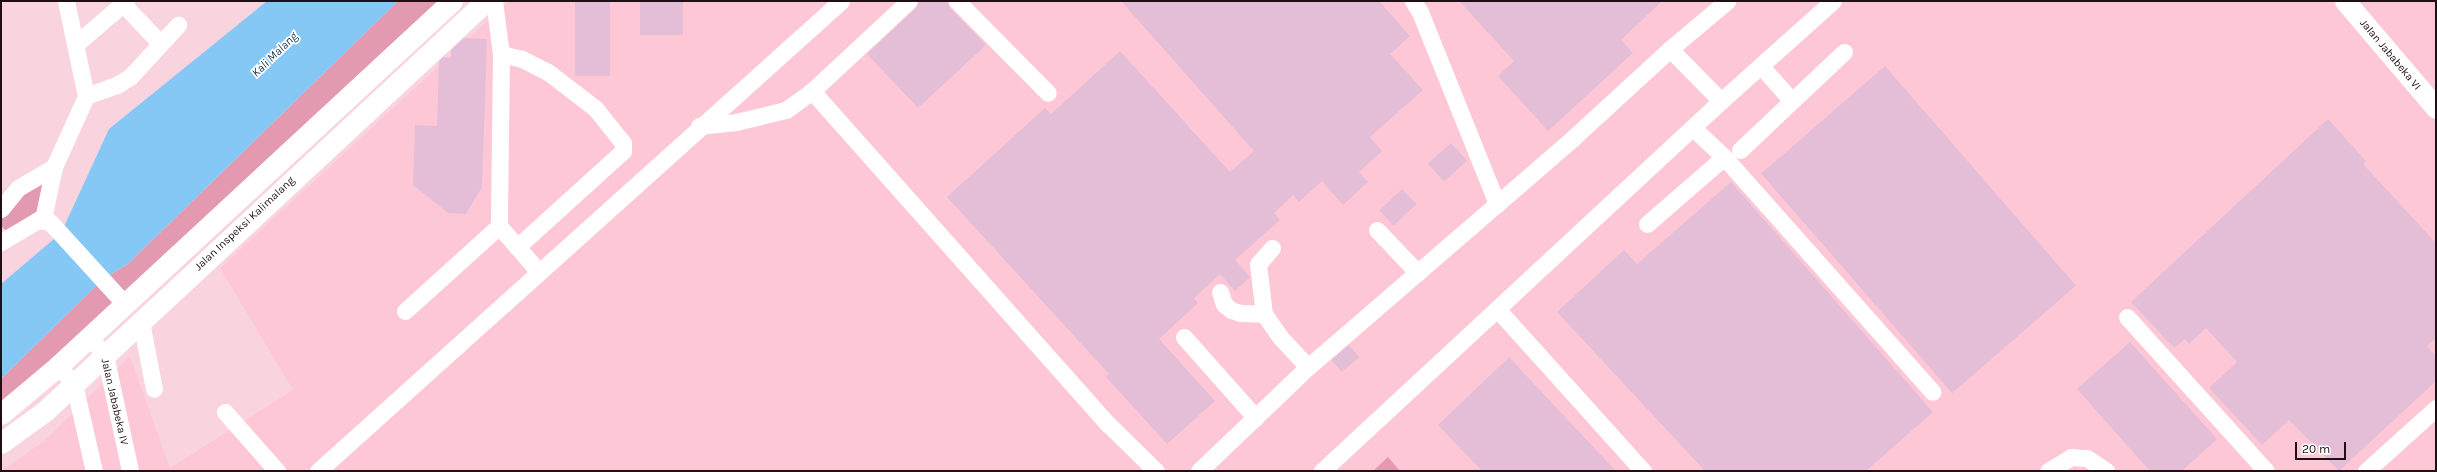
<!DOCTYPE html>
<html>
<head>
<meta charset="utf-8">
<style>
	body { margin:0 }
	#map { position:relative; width:2437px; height:472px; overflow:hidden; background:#f9d4de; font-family:Karla,sans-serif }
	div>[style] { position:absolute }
	.built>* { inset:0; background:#fdc7d6 }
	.green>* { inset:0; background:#e39ab1 }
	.water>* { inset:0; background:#86c8f5 }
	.river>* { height:30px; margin:-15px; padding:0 15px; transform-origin:15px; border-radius:15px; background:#86c8f5 }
	.building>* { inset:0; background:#e4bed7; transform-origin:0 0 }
	.minor>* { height:17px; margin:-8.5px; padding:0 8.5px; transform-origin:8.5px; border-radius:8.5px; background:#fff }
	.major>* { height:21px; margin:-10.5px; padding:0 10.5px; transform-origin:10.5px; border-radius:10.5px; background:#fff }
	span { translate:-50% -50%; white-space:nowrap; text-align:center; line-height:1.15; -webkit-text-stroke:3.5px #fff; paint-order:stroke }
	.street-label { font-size:11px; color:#1f0f14 }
	.water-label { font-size:12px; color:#1e425a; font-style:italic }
	.frame { position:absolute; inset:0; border:2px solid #1f0f14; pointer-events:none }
	.scale { position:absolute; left:2295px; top:442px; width:51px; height:18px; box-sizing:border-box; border:2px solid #1f0f14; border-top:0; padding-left:5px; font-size:12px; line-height:14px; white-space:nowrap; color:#1f0f14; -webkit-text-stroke:3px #fff; paint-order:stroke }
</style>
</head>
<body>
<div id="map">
	<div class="built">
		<div style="clip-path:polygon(509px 1px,2436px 1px,2436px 471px,1px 471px,43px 442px,130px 356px,170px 468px,293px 390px,220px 268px)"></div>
	</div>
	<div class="green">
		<div style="clip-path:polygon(398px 1px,451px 1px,1px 414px,1px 379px,103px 279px,128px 264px)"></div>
		<div style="clip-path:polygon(43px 173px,43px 219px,12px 236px,1px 226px,1px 209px)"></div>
		<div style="clip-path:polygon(1388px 457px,1400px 471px,1373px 471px)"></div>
	</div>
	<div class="water">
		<div style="clip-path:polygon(267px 1px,398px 1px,128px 264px,103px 279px,1px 379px,1px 284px,61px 233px,109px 129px)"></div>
	</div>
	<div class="river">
		<div style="left:218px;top:109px;width:157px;rotate:-43.5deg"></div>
	</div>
	<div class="building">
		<div style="left:575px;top:1px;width:35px;height:75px"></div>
		<div style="left:640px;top:1px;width:43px;height:34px"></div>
		<div style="clip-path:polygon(919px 1px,947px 1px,950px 8px,986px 45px,918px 108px,867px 54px,916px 8px)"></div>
		<div style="clip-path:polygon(1121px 1px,1379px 1px,1410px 36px,1390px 54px,1423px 90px,1370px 137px,1382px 151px,1359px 172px,1368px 182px,1343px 205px,1322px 181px,1299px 202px,1293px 195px,1274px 213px,1280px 220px,1235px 260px,1250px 277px,1235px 291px,1220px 274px,1194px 298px,1198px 303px,1159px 339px,1215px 401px,1167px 444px,1106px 377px,1109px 374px,947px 197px,1045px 108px,1051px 114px,1120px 51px,1230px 172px,1254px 151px)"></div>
		<div style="clip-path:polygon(1459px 1px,1662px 1px,1621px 40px,1633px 53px,1548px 131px,1498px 76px,1514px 61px)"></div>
		<div style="clip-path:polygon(464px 38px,487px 39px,482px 187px,466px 214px,448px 213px,413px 185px,415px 125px,437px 126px,439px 61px,443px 57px,451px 58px,451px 50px)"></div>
		<div style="left:1885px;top:66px;width:291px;height:164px;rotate:49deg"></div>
		<div style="clip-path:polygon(2328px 119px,2366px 161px,2363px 164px,2436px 243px,2436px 338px,2427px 346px,2436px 356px,2436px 381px,2339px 471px,2289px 420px,2262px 445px,2209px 388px,2237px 362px,2206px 328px,2189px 344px,2185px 339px,2174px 348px,2131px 302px)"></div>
		<div style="left:1451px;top:143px;width:24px;height:31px;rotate:48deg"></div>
		<div style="clip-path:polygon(1731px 182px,1933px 412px,1866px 471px,1705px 471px,1557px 312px,1624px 250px,1637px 264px)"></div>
		<div style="left:1402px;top:189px;width:21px;height:31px;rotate:47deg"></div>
		<div style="clip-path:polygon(2130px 342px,2217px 439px,2182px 471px,2150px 471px,2077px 389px)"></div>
		<div style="left:1349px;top:345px;width:16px;height:23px;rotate:50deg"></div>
		<div style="clip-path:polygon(1509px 357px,1550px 401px,1616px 471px,1482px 471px,1438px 425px)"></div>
	</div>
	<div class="minor">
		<div style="left:494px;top:1px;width:53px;rotate:82.5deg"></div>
		<div style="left:501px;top:54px;width:172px;rotate:90.7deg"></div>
		<div style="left:499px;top:226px;width:61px;rotate:49deg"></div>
		<div style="left:957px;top:1px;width:129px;rotate:45.3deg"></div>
		<div style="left:1413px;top:1px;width:13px;rotate:58deg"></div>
		<div style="left:1420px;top:12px;width:207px;rotate:68.1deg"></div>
		<div style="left:123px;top:4px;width:54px;rotate:46.5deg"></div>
		<div style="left:76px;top:44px;width:66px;rotate:-40.7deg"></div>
		<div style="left:1670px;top:49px;width:75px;rotate:-40.1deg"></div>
		<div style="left:501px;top:54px;width:22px;rotate:13deg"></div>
		<div style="left:522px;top:59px;width:29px;rotate:27deg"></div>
		<div style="left:548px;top:72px;width:59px;rotate:37.5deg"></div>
		<div style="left:595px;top:108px;width:45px;rotate:51.3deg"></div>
		<div style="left:623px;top:143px;width:8px;rotate:90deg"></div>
		<div style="left:623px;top:151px;width:143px;rotate:137.8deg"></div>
		<div style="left:1761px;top:66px;width:45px;rotate:48.6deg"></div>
		<div style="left:812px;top:91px;width:446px;rotate:48.4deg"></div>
		<div style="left:1108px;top:424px;width:67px;rotate:44.4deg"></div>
		<div style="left:86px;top:96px;width:33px;rotate:-20deg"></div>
		<div style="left:117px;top:85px;width:15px;rotate:-32deg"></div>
		<div style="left:130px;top:77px;width:71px;rotate:-47.3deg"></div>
		<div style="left:699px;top:126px;width:37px;rotate:-6deg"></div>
		<div style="left:736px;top:122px;width:51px;rotate:-13.5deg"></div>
		<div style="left:786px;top:110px;width:32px;rotate:-36deg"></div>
		<div style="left:812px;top:91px;width:132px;rotate:-42.9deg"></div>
		<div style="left:1693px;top:128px;width:42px;rotate:43.1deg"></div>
		<div style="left:1724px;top:157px;width:314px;rotate:48.4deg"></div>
		<div style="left:1740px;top:150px;width:143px;rotate:-43.3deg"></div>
		<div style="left:1px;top:209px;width:27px;rotate:-51deg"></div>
		<div style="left:18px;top:188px;width:42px;rotate:-30.3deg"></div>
		<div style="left:43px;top:219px;width:53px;rotate:-78.1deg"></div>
		<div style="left:54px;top:167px;width:78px;rotate:-65.7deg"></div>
		<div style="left:86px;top:96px;width:97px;rotate:-101.9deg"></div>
		<div style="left:1647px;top:224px;width:102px;rotate:-41deg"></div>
		<div style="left:1377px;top:230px;width:59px;rotate:46.4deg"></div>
		<div style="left:1px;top:242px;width:43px;rotate:-30.7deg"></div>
		<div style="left:38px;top:220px;width:12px;rotate:9deg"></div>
		<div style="left:50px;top:222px;width:111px;rotate:47.6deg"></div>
		<div style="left:1272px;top:248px;width:21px;rotate:131deg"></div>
		<div style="left:1258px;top:264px;width:50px;rotate:83.2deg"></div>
		<div style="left:1264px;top:314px;width:28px;rotate:55deg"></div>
		<div style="left:1280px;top:337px;width:41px;rotate:47deg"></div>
		<div style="left:1220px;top:292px;width:13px;rotate:72deg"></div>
		<div style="left:1224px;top:304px;width:9px;rotate:41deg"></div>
		<div style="left:1231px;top:310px;width:9px;rotate:18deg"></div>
		<div style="left:1240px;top:313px;width:24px;rotate:2deg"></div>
		<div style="left:1498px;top:310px;width:217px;rotate:48deg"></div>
		<div style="left:405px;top:311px;width:127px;rotate:-42.1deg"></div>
		<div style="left:2127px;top:317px;width:207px;rotate:47.9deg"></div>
		<div style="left:141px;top:322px;width:68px;rotate:79deg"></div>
		<div style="left:89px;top:337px;width:24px;rotate:48deg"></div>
		<div style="left:105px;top:355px;width:119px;rotate:77.8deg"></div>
		<div style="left:1184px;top:337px;width:108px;rotate:48.4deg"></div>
		<div style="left:58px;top:366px;width:24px;rotate:48deg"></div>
		<div style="left:74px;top:384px;width:89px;rotate:77.1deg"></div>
		<div style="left:225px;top:412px;width:79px;rotate:48.6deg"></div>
		<div style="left:318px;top:471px;width:703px;rotate:-41.94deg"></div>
		<div style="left:1199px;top:471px;width:151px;rotate:-43.7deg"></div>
		<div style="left:1308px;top:367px;width:350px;rotate:-40.8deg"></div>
		<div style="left:1573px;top:138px;width:132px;rotate:-42.5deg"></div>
		<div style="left:1670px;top:49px;width:73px;rotate:45.6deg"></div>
		<div style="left:1322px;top:471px;width:544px;rotate:-42.84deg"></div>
		<div style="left:1721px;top:101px;width:150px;rotate:-41.8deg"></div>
		<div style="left:2048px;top:471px;width:27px;rotate:-31deg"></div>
		<div style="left:2071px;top:457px;width:16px;rotate:4deg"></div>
		<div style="left:2087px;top:458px;width:23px;rotate:34deg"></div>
		<div style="left:2366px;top:471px;width:94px;rotate:-42deg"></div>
	</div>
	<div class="major">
		<div style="left:2345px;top:1px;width:140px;rotate:49.6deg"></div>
		<div style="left:1px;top:414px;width:75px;rotate:-40.1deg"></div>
		<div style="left:58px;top:366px;width:537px;rotate:-42.81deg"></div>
		<div style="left:1px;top:443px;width:54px;rotate:-36deg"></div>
		<div style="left:45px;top:411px;width:602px;rotate:-42.91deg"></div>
	</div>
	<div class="street-label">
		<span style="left:2390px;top:55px;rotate:50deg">Jalan Jababeka VI</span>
		<span style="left:245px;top:224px;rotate:-43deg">Jalan Inspeksi Kalimalang</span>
		<span style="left:114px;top:402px;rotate:77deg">Jalan Jababeka IV</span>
	</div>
	<div class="water-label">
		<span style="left:275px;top:55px;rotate:-44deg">Kali Malang</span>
	</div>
	<div class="frame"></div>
	<div class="scale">20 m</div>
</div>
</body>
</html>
